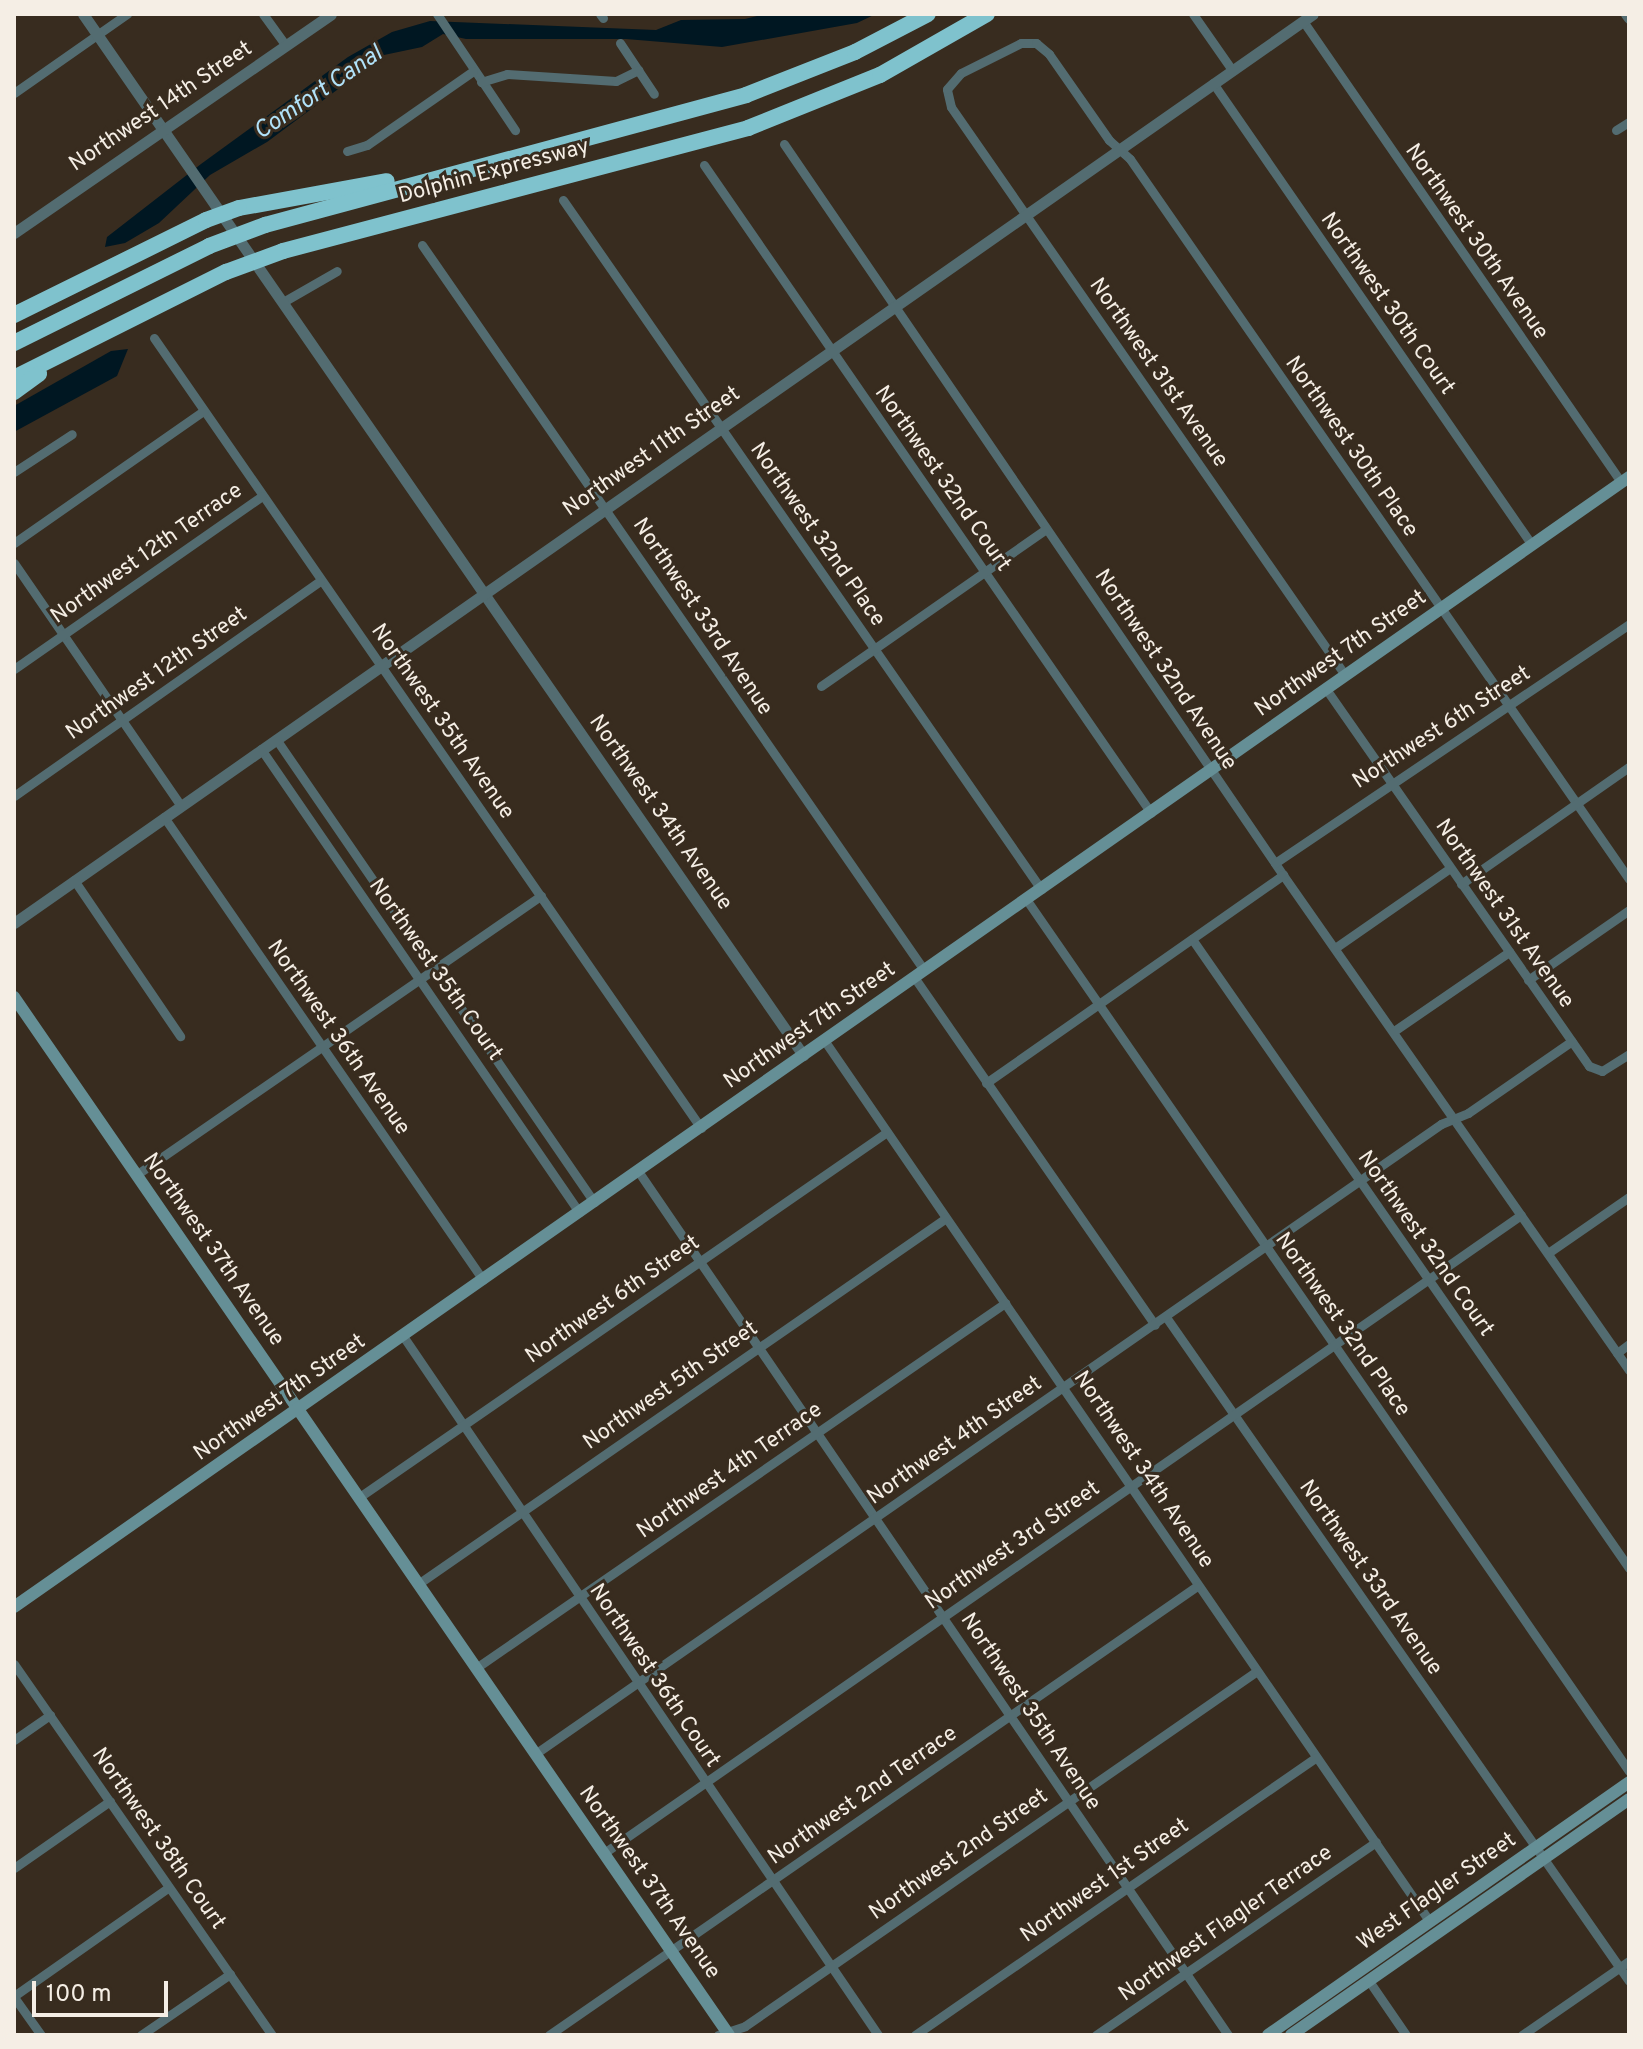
<!DOCTYPE html>
<html>
<head>
<meta charset="utf-8">
<style>
	body { margin:0 }
	#map { position:relative; width:1643px; height:2049px; overflow:hidden; background:#382c1f; font-family:Overpass,sans-serif }
	div>[style] { position:absolute }
	.water>* { inset:0; background:#001722 }
	.minor>* { height:9px; margin:-4.5px; padding:0 4.5px; transform-origin:4.5px; border-radius:4.5px; background:#536c71 }
	.tertiary>* { height:11px; margin:-5.5px; padding:0 5.5px; transform-origin:5.5px; border-radius:5.5px; background:#536c71 }
	.secondary>* { height:12px; margin:-6px; padding:0 6px; transform-origin:6px; border-radius:6px; background:#658f96 }
	.motorway>* { height:16px; margin:-8px; padding:0 8px; transform-origin:8px; border-radius:8px; background:#7fc2cd }
	.motorway-bridge>* { height:16px; margin:-8px; padding:0 8px; transform-origin:8px; border-radius:8px; background:#7fc2cd }
	span { translate:-50% -50%; white-space:nowrap; text-align:center; line-height:1.15; -webkit-text-stroke:6px #382c1f; paint-order:stroke }
	.street-label { font-size:22px; color:#f5eee5 }
	.water-label { font-size:24px; color:#b1e2f9; font-style:italic }
	.frame { position:absolute; inset:0; border:16px solid #f5eee5; pointer-events:none }
	.scale { position:absolute; left:32px; top:1981px; width:136px; height:36px; box-sizing:border-box; border:4px solid #f5eee5; border-top:0; padding-left:10px; font-size:24px; line-height:28px; white-space:nowrap; color:#f5eee5; -webkit-text-stroke:6px #382c1f; paint-order:stroke }
</style>
</head>
<body>
<div id="map">
	<div class="water">
		<div style="clip-path:polygon(765px 14px,876px 14px,857px 23px,722px 47px,626px 39px,466px 39px,443px 34px,422px 47px,384px 55px,267px 142px,210px 175px,159px 223px,125px 243px,105px 247px,107px 237px,201px 164px,348px 57px,392px 32px,430px 21px,656px 30px,681px 20px,745px 19px)"></div>
		<div style="clip-path:polygon(128px 349px,117px 376px,14px 432px,14px 406px,111px 351px)"></div>
	</div>
	<div class="minor">
		<div style="left:263px;top:14px;width:39px;rotate:54deg"></div>
		<div style="left:437px;top:14px;width:140px;rotate:56.1deg"></div>
		<div style="left:600px;top:14px;width:5px;rotate:53deg"></div>
		<div style="left:1193px;top:14px;width:68px;rotate:55.1deg"></div>
		<div style="left:1303px;top:21px;width:560px;rotate:55.4deg"></div>
		<div style="left:620px;top:43px;width:61px;rotate:56.3deg"></div>
		<div style="left:481px;top:82px;width:27px;rotate:-17deg"></div>
		<div style="left:507px;top:74px;width:109px;rotate:3.7deg"></div>
		<div style="left:616px;top:81px;width:25px;rotate:-26deg"></div>
		<div style="left:1213px;top:83px;width:561px;rotate:55.38deg"></div>
		<div style="left:14px;top:93px;width:138px;rotate:-35deg"></div>
		<div style="left:1616px;top:130px;width:15px;rotate:-32deg"></div>
		<div style="left:784px;top:144px;width:885px;rotate:55.68deg"></div>
		<div style="left:1283px;top:875px;width:604px;rotate:55.05deg"></div>
		<div style="left:347px;top:151px;width:21px;rotate:-17deg"></div>
		<div style="left:367px;top:145px;width:129px;rotate:-34.9deg"></div>
		<div style="left:704px;top:165px;width:787px;rotate:55.4deg"></div>
		<div style="left:563px;top:200px;width:839px;rotate:55.25deg"></div>
		<div style="left:422px;top:245px;width:882px;rotate:55.3deg"></div>
		<div style="left:283px;top:302px;width:62px;rotate:-29.9deg"></div>
		<div style="left:154px;top:338px;width:961px;rotate:55.3deg"></div>
		<div style="left:14px;top:472px;width:69px;rotate:-33.2deg"></div>
		<div style="left:14px;top:543px;width:231px;rotate:-34.9deg"></div>
		<div style="left:14px;top:563px;width:295px;rotate:55.5deg"></div>
		<div style="left:14px;top:669px;width:302px;rotate:-34.9deg"></div>
		<div style="left:1345px;top:675px;width:691px;rotate:-124.75deg"></div>
		<div style="left:951px;top:107px;width:18px;rotate:-103deg"></div>
		<div style="left:947px;top:89px;width:21px;rotate:-49deg"></div>
		<div style="left:961px;top:73px;width:67px;rotate:-26.6deg"></div>
		<div style="left:1021px;top:43px;width:15px"></div>
		<div style="left:1036px;top:43px;width:17px;rotate:40deg"></div>
		<div style="left:1049px;top:54px;width:105px;rotate:55.1deg"></div>
		<div style="left:1109px;top:140px;width:28px;rotate:42deg"></div>
		<div style="left:1130px;top:159px;width:876px;rotate:55.28deg"></div>
		<div style="left:821px;top:686px;width:274px;rotate:-34.9deg"></div>
		<div style="left:1326px;top:689px;width:460px;rotate:55.1deg"></div>
		<div style="left:1589px;top:1066px;width:14px;rotate:21deg"></div>
		<div style="left:1602px;top:1071px;width:32px;rotate:-32deg"></div>
		<div style="left:276px;top:739px;width:562px;rotate:55.52deg"></div>
		<div style="left:261px;top:749px;width:562px;rotate:55.52deg"></div>
		<div style="left:14px;top:796px;width:374px;rotate:-35.1deg"></div>
		<div style="left:164px;top:817px;width:562px;rotate:55.43deg"></div>
		<div style="left:1275px;top:863px;width:427px;rotate:-34deg"></div>
		<div style="left:74px;top:880px;width:189px;rotate:55.8deg"></div>
		<div style="left:1461px;top:884px;width:205px;rotate:-34.9deg"></div>
		<div style="left:1026px;top:899px;width:1060px;rotate:55.34deg"></div>
		<div style="left:1192px;top:939px;width:766px;rotate:55.21deg"></div>
		<div style="left:1335px;top:948px;width:140px;rotate:-34.8deg"></div>
		<div style="left:914px;top:977px;width:423px;rotate:55.3deg"></div>
		<div style="left:1528px;top:980px;width:123px;rotate:-34.7deg"></div>
		<div style="left:1394px;top:1031px;width:140px;rotate:-34.5deg"></div>
		<div style="left:824px;top:1040px;width:1070px;rotate:55.51deg"></div>
		<div style="left:986px;top:1083px;width:363px;rotate:-35deg"></div>
		<div style="left:638px;top:1171px;width:1046px;rotate:55.67deg"></div>
		<div style="left:136px;top:1175px;width:492px;rotate:-34.6deg"></div>
		<div style="left:1548px;top:1253px;width:98px;rotate:-34.7deg"></div>
		<div style="left:1166px;top:1317px;width:809px;rotate:55.11deg"></div>
		<div style="left:403px;top:1336px;width:845px;rotate:55.8deg"></div>
		<div style="left:1617px;top:1353px;width:15px;rotate:-37deg"></div>
		<div style="left:358px;top:1498px;width:643px;rotate:-34.68deg"></div>
		<div style="left:418px;top:1584px;width:642px;rotate:-34.73deg"></div>
		<div style="left:14px;top:1664px;width:452px;rotate:55.2deg"></div>
		<div style="left:476px;top:1668px;width:643px;rotate:-34.6deg"></div>
		<div style="left:14px;top:1740px;width:44px;rotate:-34.8deg"></div>
		<div style="left:535px;top:1754px;width:1104px;rotate:-34.81deg"></div>
		<div style="left:1441px;top:1124px;width:29px;rotate:-22deg"></div>
		<div style="left:1468px;top:1113px;width:126px;rotate:-34.7deg"></div>
		<div style="left:604px;top:1853px;width:1117px;rotate:-34.83deg"></div>
		<div style="left:14px;top:1868px;width:117px;rotate:-34.9deg"></div>
		<div style="left:1369px;top:1981px;width:65px;rotate:55.6deg"></div>
		<div style="left:14px;top:1996px;width:189px;rotate:-35.1deg"></div>
		<div style="left:14px;top:1997px;width:47px;rotate:54.6deg"></div>
		<div style="left:141px;top:2035px;width:108px;rotate:-34.4deg"></div>
		<div style="left:549px;top:2035px;width:788px;rotate:-34.72deg"></div>
		<div style="left:718px;top:2035px;width:28px;rotate:-18deg"></div>
		<div style="left:745px;top:2026px;width:623px;rotate:-34.74deg"></div>
		<div style="left:915px;top:2035px;width:488px;rotate:-34.7deg"></div>
		<div style="left:1096px;top:2035px;width:340px;rotate:-34.6deg"></div>
		<div style="left:1522px;top:2035px;width:130px;rotate:-34.7deg"></div>
	</div>
	<div class="tertiary">
		<div style="left:83px;top:14px;width:1266px;rotate:55.33deg"></div>
		<div style="left:1626px;top:14px;width:5px;rotate:53deg"></div>
		<div style="left:14px;top:233px;width:385px;rotate:-34.6deg"></div>
		<div style="left:14px;top:923px;width:1585px;rotate:-34.98deg"></div>
	</div>
	<div class="secondary">
		<div style="left:14px;top:997px;width:1260px;rotate:55.44deg"></div>
		<div style="left:14px;top:1607px;width:1971px;rotate:-34.98deg"></div>
		<div style="left:1268px;top:2035px;width:441px;rotate:-35deg"></div>
		<div style="left:1291px;top:2035px;width:412px;rotate:-34.9deg"></div>
	</div>
	<div class="motorway">
		<div style="left:239px;top:208px;width:150px;rotate:-10.3deg"></div>
		<div style="left:265px;top:225px;width:498px;rotate:-15.1deg"></div>
		<div style="left:746px;top:95px;width:117px;rotate:-21.5deg"></div>
		<div style="left:855px;top:52px;width:82px;rotate:-27.5deg"></div>
		<div style="left:283px;top:251px;width:481px;rotate:-14.8deg"></div>
		<div style="left:748px;top:128px;width:142px;rotate:-21.9deg"></div>
		<div style="left:880px;top:75px;width:123px;rotate:-29.7deg"></div>
		<div style="left:14px;top:315px;width:214px;rotate:-26.3deg"></div>
		<div style="left:14px;top:343px;width:218px;rotate:-26.4deg"></div>
		<div style="left:14px;top:378px;width:237px;rotate:-26.6deg"></div>
		<div style="left:14px;top:392px;width:31px;rotate:-36deg"></div>
	</div>
	<div class="motorway-bridge">
		<div style="left:206px;top:220px;width:35px;rotate:-20deg"></div>
		<div style="left:209px;top:246px;width:60px;rotate:-20.6deg"></div>
		<div style="left:226px;top:272px;width:61px;rotate:-20.2deg"></div>
	</div>
	<div class="street-label">
		<span style="left:161px;top:107px;rotate:-34deg">Northwest 14th Street</span>
		<span style="left:494px;top:172px;rotate:-15deg">Dolphin Expressway</span>
		<span style="left:1476px;top:242px;rotate:55deg">Northwest 30th Avenue</span>
		<span style="left:1387px;top:304px;rotate:55deg">Northwest 30th Court</span>
		<span style="left:1158px;top:373px;rotate:55deg">Northwest 31st Avenue</span>
		<span style="left:1351px;top:447px;rotate:55deg">Northwest 30th Place</span>
		<span style="left:652px;top:452px;rotate:-35deg">Northwest 11th Street</span>
		<span style="left:942px;top:479px;rotate:55deg">Northwest 32nd Court</span>
		<span style="left:817px;top:535px;rotate:55deg">Northwest 32nd Place</span>
		<span style="left:147px;top:554px;rotate:-35deg">Northwest 12th Terrace</span>
		<span style="left:702px;top:617px;rotate:56deg">Northwest 33rd Avenue</span>
		<span style="left:1341px;top:654px;rotate:-35deg">Northwest 7th Street</span>
		<span style="left:1165px;top:670px;rotate:56deg">Northwest 32nd Avenue</span>
		<span style="left:157px;top:674px;rotate:-35deg">Northwest 12th Street</span>
		<span style="left:442px;top:722px;rotate:55deg">Northwest 35th Avenue</span>
		<span style="left:1442px;top:728px;rotate:-33deg">Northwest 6th Street</span>
		<span style="left:660px;top:813px;rotate:55deg">Northwest 34th Avenue</span>
		<span style="left:1504px;top:914px;rotate:55deg">Northwest 31st Avenue</span>
		<span style="left:435px;top:970px;rotate:55deg">Northwest 35th Court</span>
		<span style="left:810px;top:1026px;rotate:-35deg">Northwest 7th Street</span>
		<span style="left:338px;top:1038px;rotate:55deg">Northwest 36th Avenue</span>
		<span style="left:1425px;top:1244px;rotate:55deg">Northwest 32nd Court</span>
		<span style="left:213px;top:1250px;rotate:55deg">Northwest 37th Avenue</span>
		<span style="left:613px;top:1300px;rotate:-35deg">Northwest 6th Street</span>
		<span style="left:1342px;top:1325px;rotate:55deg">Northwest 32nd Place</span>
		<span style="left:671px;top:1386px;rotate:-35deg">Northwest 5th Street</span>
		<span style="left:280px;top:1398px;rotate:-35deg">Northwest 7th Street</span>
		<span style="left:955px;top:1441px;rotate:-35deg">Northwest 4th Street</span>
		<span style="left:1143px;top:1470px;rotate:56deg">Northwest 34th Avenue</span>
		<span style="left:730px;top:1471px;rotate:-35deg">Northwest 4th Terrace</span>
		<span style="left:1013px;top:1546px;rotate:-35deg">Northwest 3rd Street</span>
		<span style="left:1370px;top:1578px;rotate:55deg">Northwest 33rd Avenue</span>
		<span style="left:654px;top:1676px;rotate:56deg">Northwest 36th Court</span>
		<span style="left:1030px;top:1712px;rotate:56deg">Northwest 35th Avenue</span>
		<span style="left:863px;top:1796px;rotate:-35deg">Northwest 2nd Terrace</span>
		<span style="left:158px;top:1839px;rotate:55deg">Northwest 38th Court</span>
		<span style="left:959px;top:1855px;rotate:-35deg">Northwest 2nd Street</span>
		<span style="left:1105px;top:1881px;rotate:-35deg">Northwest 1st Street</span>
		<span style="left:649px;top:1883px;rotate:55deg">Northwest 37th Avenue</span>
		<span style="left:1437px;top:1892px;rotate:-35deg">West Flagler Street</span>
		<span style="left:1226px;top:1924px;rotate:-35deg">Northwest Flagler Terrace</span>
	</div>
	<div class="water-label">
		<span style="left:319px;top:94px;rotate:-34deg">Comfort Canal</span>
	</div>
	<div class="frame"></div>
	<div class="scale">100 m</div>
</div>
</body>
</html>
